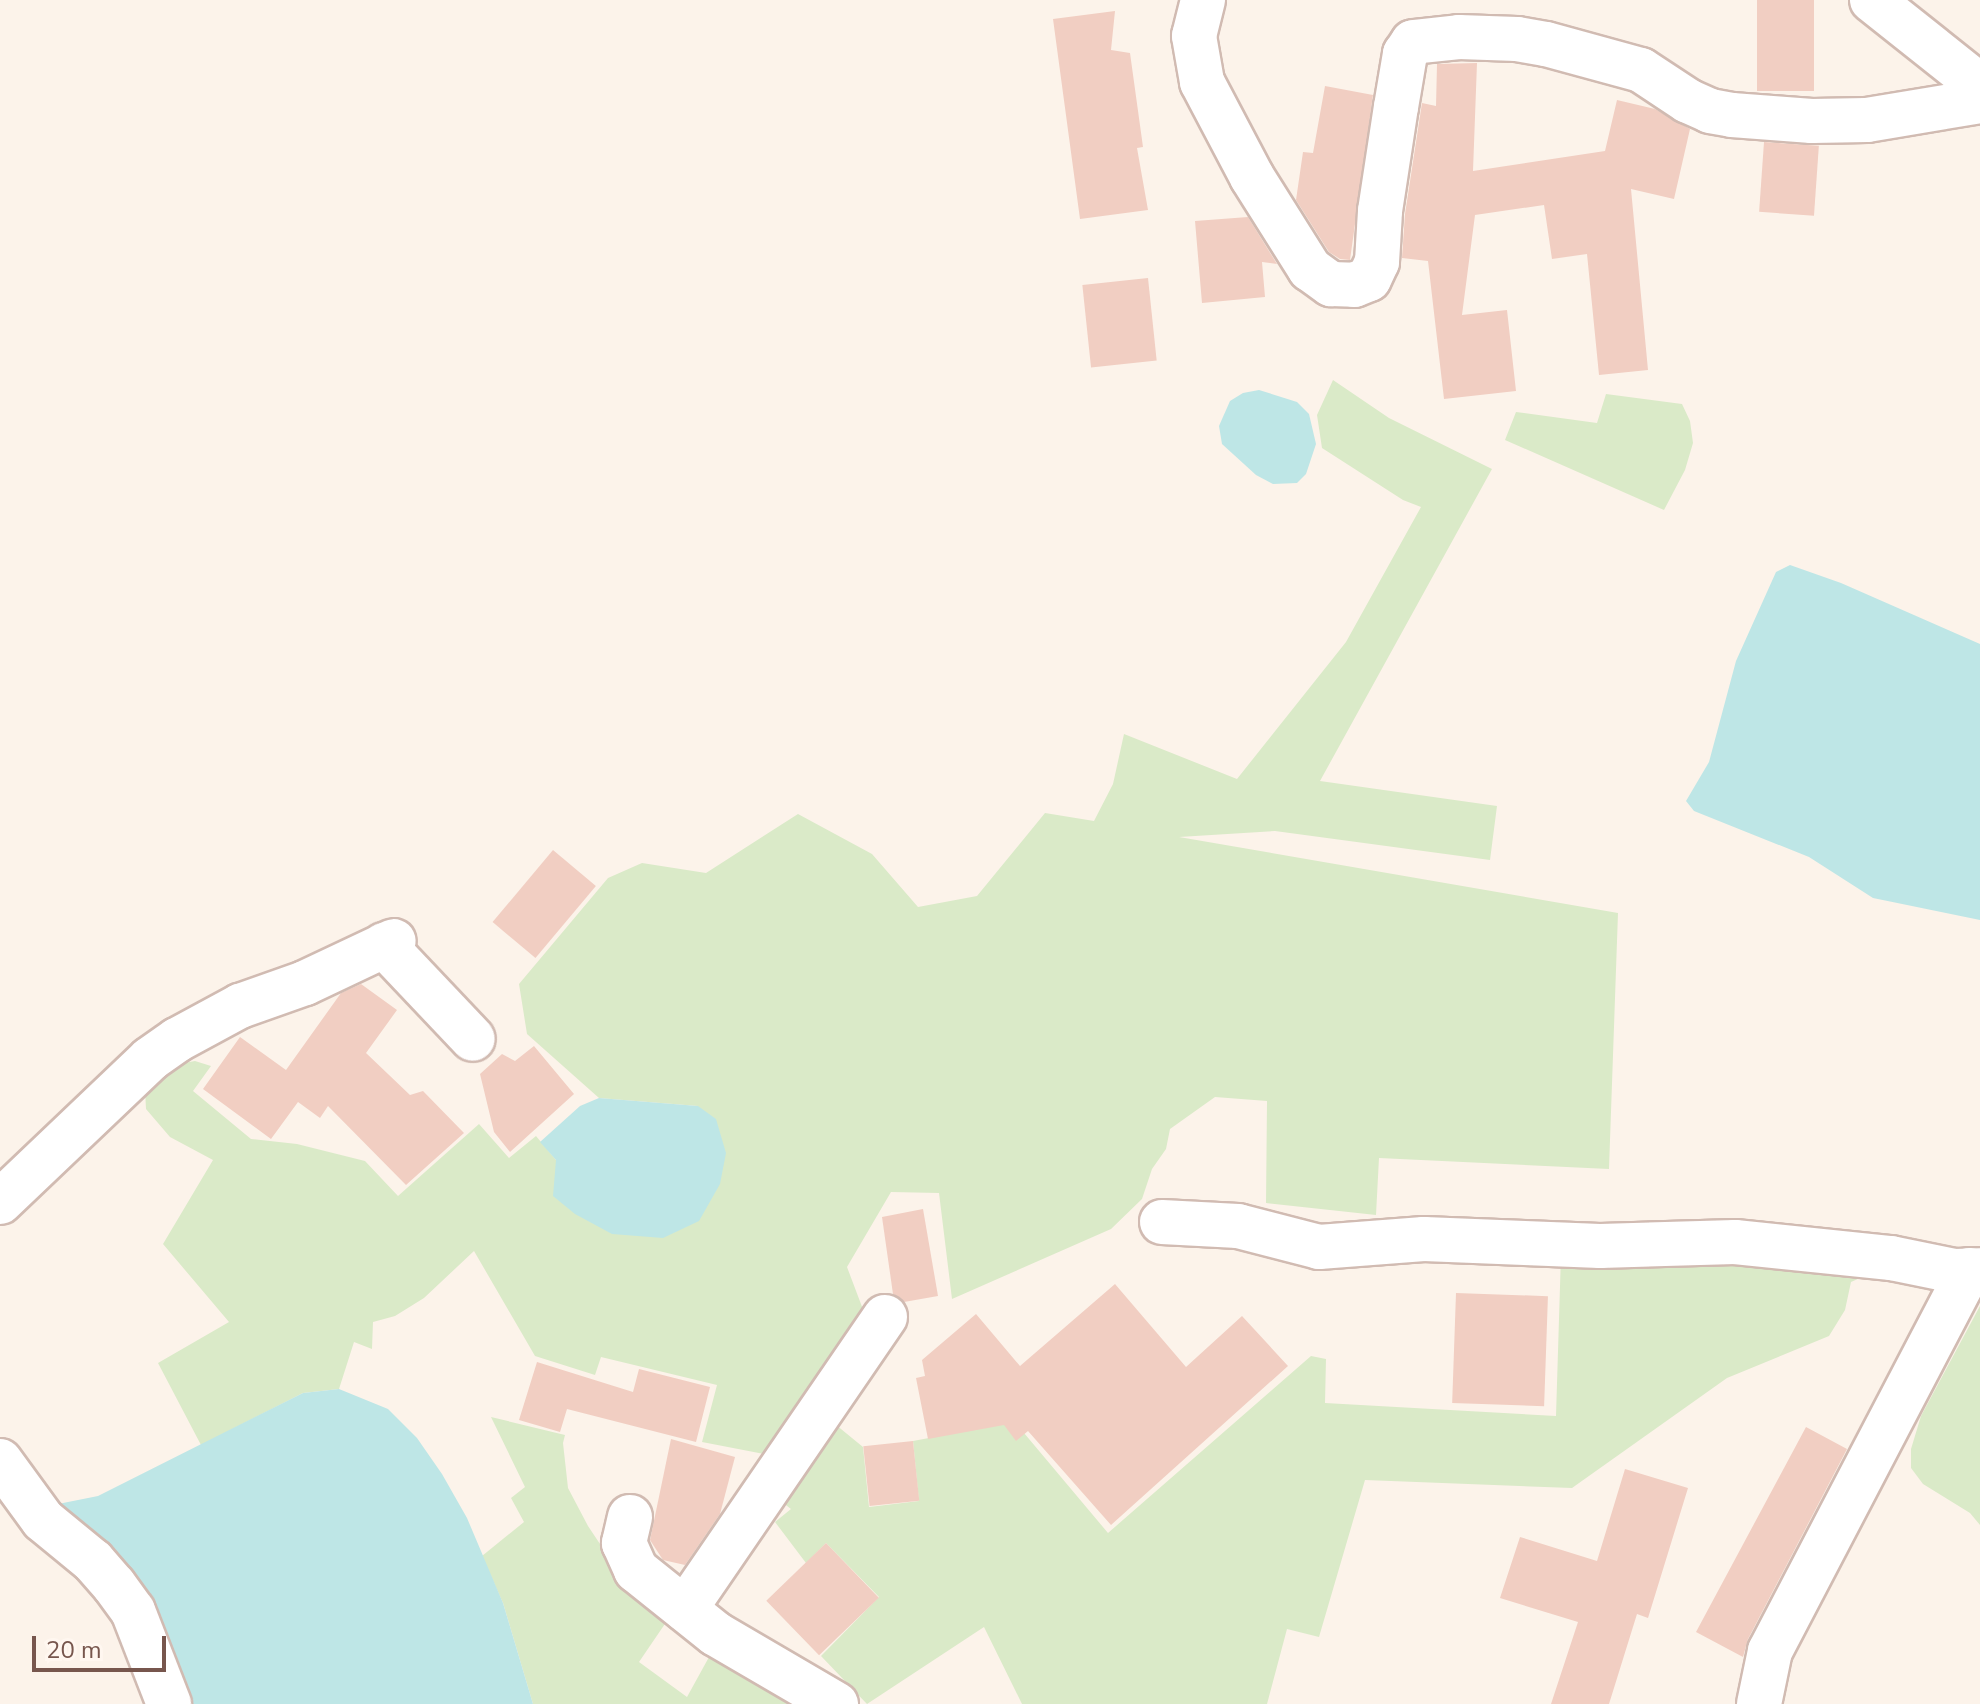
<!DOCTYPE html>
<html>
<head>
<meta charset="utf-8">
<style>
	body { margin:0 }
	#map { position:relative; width:1980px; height:1704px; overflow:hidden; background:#fcf3ea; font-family:"Nunito Sans",sans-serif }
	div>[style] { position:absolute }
	.green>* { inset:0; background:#daeac8 }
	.water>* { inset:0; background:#bee6e6 }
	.building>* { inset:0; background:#f1cec2; transform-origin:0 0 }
	.roads { filter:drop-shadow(2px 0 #d1bbb2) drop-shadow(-2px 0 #d1bbb2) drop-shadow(0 2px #d1bbb2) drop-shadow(0 -2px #d1bbb2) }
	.minor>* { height:44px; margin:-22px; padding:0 22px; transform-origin:22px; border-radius:22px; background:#fff }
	span { translate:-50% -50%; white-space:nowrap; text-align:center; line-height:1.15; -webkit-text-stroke:8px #fff7f0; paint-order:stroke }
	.scale { position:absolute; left:32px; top:1636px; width:134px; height:36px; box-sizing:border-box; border:4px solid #77564d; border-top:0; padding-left:10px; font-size:24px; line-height:28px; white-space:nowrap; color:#77564d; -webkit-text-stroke:6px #fff7f0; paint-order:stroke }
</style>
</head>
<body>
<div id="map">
	<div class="green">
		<div style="clip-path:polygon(1333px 380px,1389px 418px,1492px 469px,1320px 781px,1497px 806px,1490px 860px,1275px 831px,1179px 837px,1618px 913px,1609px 1169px,1379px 1158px,1376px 1215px,1266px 1203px,1267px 1101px,1215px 1097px,1170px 1129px,1166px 1149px,1152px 1169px,1142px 1199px,1111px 1229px,952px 1299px,939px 1193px,891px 1192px,847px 1267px,864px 1312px,769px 1455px,702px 1442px,717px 1385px,601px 1357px,595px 1375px,535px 1356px,474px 1251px,424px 1298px,395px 1316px,373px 1322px,372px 1349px,354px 1342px,339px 1389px,303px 1393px,201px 1445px,158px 1363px,229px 1322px,163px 1244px,213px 1160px,170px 1137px,146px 1109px,145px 1090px,173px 1065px,195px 1061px,211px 1066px,193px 1091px,251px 1139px,297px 1144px,365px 1161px,398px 1196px,479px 1124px,509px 1158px,536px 1136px,556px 1160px,698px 1106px,599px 1098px,527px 1034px,519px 984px,608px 878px,642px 863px,706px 873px,798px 814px,872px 854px,918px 907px,977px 896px,1045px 813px,1094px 821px,1113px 784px,1124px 734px,1237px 779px,1346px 642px,1421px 507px,1403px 500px,1322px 448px,1317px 415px)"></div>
		<div style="clip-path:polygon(1606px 394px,1682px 404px,1690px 421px,1693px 443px,1685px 470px,1664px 510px,1505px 440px,1516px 412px,1597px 423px)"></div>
		<div style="clip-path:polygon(1561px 1254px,1857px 1262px,1860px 1278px,1851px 1282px,1845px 1310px,1829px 1336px,1727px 1378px,1572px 1488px,1365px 1480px,1319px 1637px,1287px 1629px,1267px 1704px,1022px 1704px,984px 1627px,867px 1704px,821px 1656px,879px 1597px,826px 1543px,806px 1563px,775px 1522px,791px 1509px,778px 1499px,830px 1420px,863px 1447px,869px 1507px,919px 1501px,913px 1441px,982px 1428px,998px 1402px,1108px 1533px,1311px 1356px,1326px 1359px,1325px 1403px,1556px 1416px)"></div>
		<div style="clip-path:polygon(1980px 1306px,1980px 1525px,1970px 1513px,1923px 1484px,1911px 1468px,1911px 1449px,1921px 1416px)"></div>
		<div style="clip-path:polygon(491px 1417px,565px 1435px,563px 1443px,568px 1488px,588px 1526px,612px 1562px,671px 1615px,639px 1662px,687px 1697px,714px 1648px,809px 1704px,533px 1704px,503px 1603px,482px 1556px,524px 1522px,511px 1498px,525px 1487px)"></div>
	</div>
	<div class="water">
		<div style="clip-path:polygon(1259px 390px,1297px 402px,1309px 414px,1316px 444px,1306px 474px,1297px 483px,1273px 484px,1256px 475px,1222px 444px,1219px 426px,1230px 401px,1243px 393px)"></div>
		<div style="clip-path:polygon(1790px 565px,1841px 583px,1980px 644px,1980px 920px,1873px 898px,1809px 857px,1694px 811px,1686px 801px,1709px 762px,1736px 661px,1776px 572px)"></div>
		<div style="clip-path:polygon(599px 1098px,698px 1106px,716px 1119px,726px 1153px,720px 1184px,699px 1221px,663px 1238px,612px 1234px,575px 1214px,553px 1196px,556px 1160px,540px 1142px,580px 1106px)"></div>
		<div style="clip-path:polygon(339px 1389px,388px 1409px,417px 1438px,442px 1474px,467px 1518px,503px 1603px,533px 1704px,184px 1704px,53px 1505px,98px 1496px,303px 1393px)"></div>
	</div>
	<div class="building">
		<div style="left:1757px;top:0;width:57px;height:91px"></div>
		<div style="clip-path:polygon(1115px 11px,1111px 50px,1130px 53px,1143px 147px,1137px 148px,1148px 210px,1080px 219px,1053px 19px)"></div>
		<div style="clip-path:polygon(1477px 63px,1473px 171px,1605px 151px,1617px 100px,1655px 109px,1690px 129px,1674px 199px,1631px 189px,1648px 370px,1599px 375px,1587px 254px,1552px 259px,1544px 205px,1475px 215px,1462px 315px,1507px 310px,1516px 391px,1444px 399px,1428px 261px,1402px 258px,1405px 214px,1422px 103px,1436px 106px,1437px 64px)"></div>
		<div style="clip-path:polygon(1325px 86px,1373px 95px,1350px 260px,1340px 259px,1329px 252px,1296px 200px,1303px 152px,1313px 153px)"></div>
		<div style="left:1764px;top:142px;width:55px;height:70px;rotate:4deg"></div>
		<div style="clip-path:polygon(1248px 217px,1277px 264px,1262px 262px,1265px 297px,1202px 303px,1195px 221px)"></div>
		<div style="left:1148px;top:278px;width:83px;height:66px;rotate:84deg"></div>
		<div style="left:553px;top:850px;width:56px;height:94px;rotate:40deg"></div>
		<div style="clip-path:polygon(361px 984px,397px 1010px,366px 1053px,410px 1095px,423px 1091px,464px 1133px,406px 1185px,328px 1106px,320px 1118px,298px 1102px,271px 1139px,203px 1089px,240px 1037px,286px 1070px,341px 993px)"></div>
		<div style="clip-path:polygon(534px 1046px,574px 1094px,510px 1152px,494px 1132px,480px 1074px,502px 1054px,515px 1061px)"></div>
		<div style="clip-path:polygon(923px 1209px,938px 1296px,904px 1302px,893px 1294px,882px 1217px)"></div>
		<div style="clip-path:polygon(1115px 1284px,1186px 1367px,1242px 1316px,1288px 1366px,1111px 1525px,1028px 1431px,1016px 1441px,1004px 1425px,928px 1439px,916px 1378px,925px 1376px,922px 1360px,976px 1314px,1020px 1366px)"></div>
		<div style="left:1456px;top:1293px;width:92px;height:110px;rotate:2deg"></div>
		<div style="clip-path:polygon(537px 1362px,633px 1392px,639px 1369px,710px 1387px,696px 1442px,567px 1409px,560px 1432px,519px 1420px)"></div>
		<div style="clip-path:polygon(1806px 1427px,1847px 1449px,1748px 1639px,1743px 1657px,1696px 1632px)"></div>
		<div style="clip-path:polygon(671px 1439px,735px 1457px,720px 1514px,685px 1565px,663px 1560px,650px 1540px)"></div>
		<div style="left:913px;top:1441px;width:60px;height:50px;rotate:84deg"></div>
		<div style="clip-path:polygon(1625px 1469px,1688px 1488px,1648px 1618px,1637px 1614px,1609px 1704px,1551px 1704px,1578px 1622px,1500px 1598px,1520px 1537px,1597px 1561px)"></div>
		<div style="left:826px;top:1543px;width:76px;height:83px;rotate:46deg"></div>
	</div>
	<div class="roads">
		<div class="minor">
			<div style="left:1203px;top:0;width:37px;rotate:104deg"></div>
			<div style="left:1194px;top:36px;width:47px;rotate:80.1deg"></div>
			<div style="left:1202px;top:82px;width:107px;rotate:62.2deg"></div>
			<div style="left:1252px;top:177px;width:109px;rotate:57.8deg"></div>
			<div style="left:1310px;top:269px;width:26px;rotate:36deg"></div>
			<div style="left:1331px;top:284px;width:23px;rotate:2deg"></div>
			<div style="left:1354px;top:285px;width:16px;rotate:-22deg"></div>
			<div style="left:1369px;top:279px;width:19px;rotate:-65deg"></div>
			<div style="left:1377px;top:262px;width:51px;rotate:-86.6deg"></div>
			<div style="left:1380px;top:211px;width:105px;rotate:-81.3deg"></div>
			<div style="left:1396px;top:107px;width:54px;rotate:-80.4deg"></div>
			<div style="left:1405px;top:54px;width:14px;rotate:-56deg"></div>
			<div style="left:1413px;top:42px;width:46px;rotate:-6.2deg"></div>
			<div style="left:1459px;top:37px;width:58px;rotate:2deg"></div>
			<div style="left:1517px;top:39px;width:29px;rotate:10deg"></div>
			<div style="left:1546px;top:44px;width:98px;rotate:15.3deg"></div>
			<div style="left:1641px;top:70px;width:56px;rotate:33.4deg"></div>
			<div style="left:1688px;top:101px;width:24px;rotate:24deg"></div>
			<div style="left:1710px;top:111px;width:22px;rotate:10deg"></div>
			<div style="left:1732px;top:115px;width:80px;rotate:4.3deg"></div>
			<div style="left:1812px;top:121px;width:55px;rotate:-1deg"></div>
			<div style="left:1867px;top:120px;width:115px;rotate:-9.5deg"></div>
			<div style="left:1872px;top:0;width:138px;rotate:38.5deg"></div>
			<div style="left:384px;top:945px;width:129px;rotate:46.6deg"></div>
			<div style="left:0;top:1202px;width:207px;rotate:-43.6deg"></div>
			<div style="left:150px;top:1059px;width:33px;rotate:-35deg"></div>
			<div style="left:177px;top:1040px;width:72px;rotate:-28.4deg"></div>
			<div style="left:240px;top:1006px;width:69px;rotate:-19.5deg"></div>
			<div style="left:305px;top:983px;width:98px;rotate:-25.3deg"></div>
			<div style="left:1162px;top:1222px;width:76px;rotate:3deg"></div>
			<div style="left:1238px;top:1226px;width:84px;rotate:14.5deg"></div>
			<div style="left:1319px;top:1247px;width:105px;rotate:-4.4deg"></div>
			<div style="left:1424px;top:1239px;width:176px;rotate:2.3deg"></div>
			<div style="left:1600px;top:1246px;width:135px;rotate:-1.7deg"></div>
			<div style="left:1735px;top:1242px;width:157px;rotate:5.9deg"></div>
			<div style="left:1891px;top:1258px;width:65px;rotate:11.5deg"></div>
			<div style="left:1955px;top:1271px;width:25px;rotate:-2deg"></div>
			<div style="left:0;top:1461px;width:73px;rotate:53.9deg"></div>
			<div style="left:43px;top:1520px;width:65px;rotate:39.4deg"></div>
			<div style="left:93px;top:1561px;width:32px;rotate:49deg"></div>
			<div style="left:114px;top:1585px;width:32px;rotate:54deg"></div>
			<div style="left:133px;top:1611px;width:100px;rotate:68.8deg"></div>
			<div style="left:630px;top:1517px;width:27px;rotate:103deg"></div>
			<div style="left:624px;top:1543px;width:30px;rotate:66deg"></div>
			<div style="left:636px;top:1570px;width:102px;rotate:38.7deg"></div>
			<div style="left:716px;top:1634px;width:139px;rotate:30.3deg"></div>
			<div style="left:685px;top:1609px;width:354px;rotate:-55.6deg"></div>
			<div style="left:1759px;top:1704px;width:54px;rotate:-78.3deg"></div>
			<div style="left:1770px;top:1651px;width:430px;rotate:-62.4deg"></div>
		</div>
	</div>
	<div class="scale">20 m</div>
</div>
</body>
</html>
